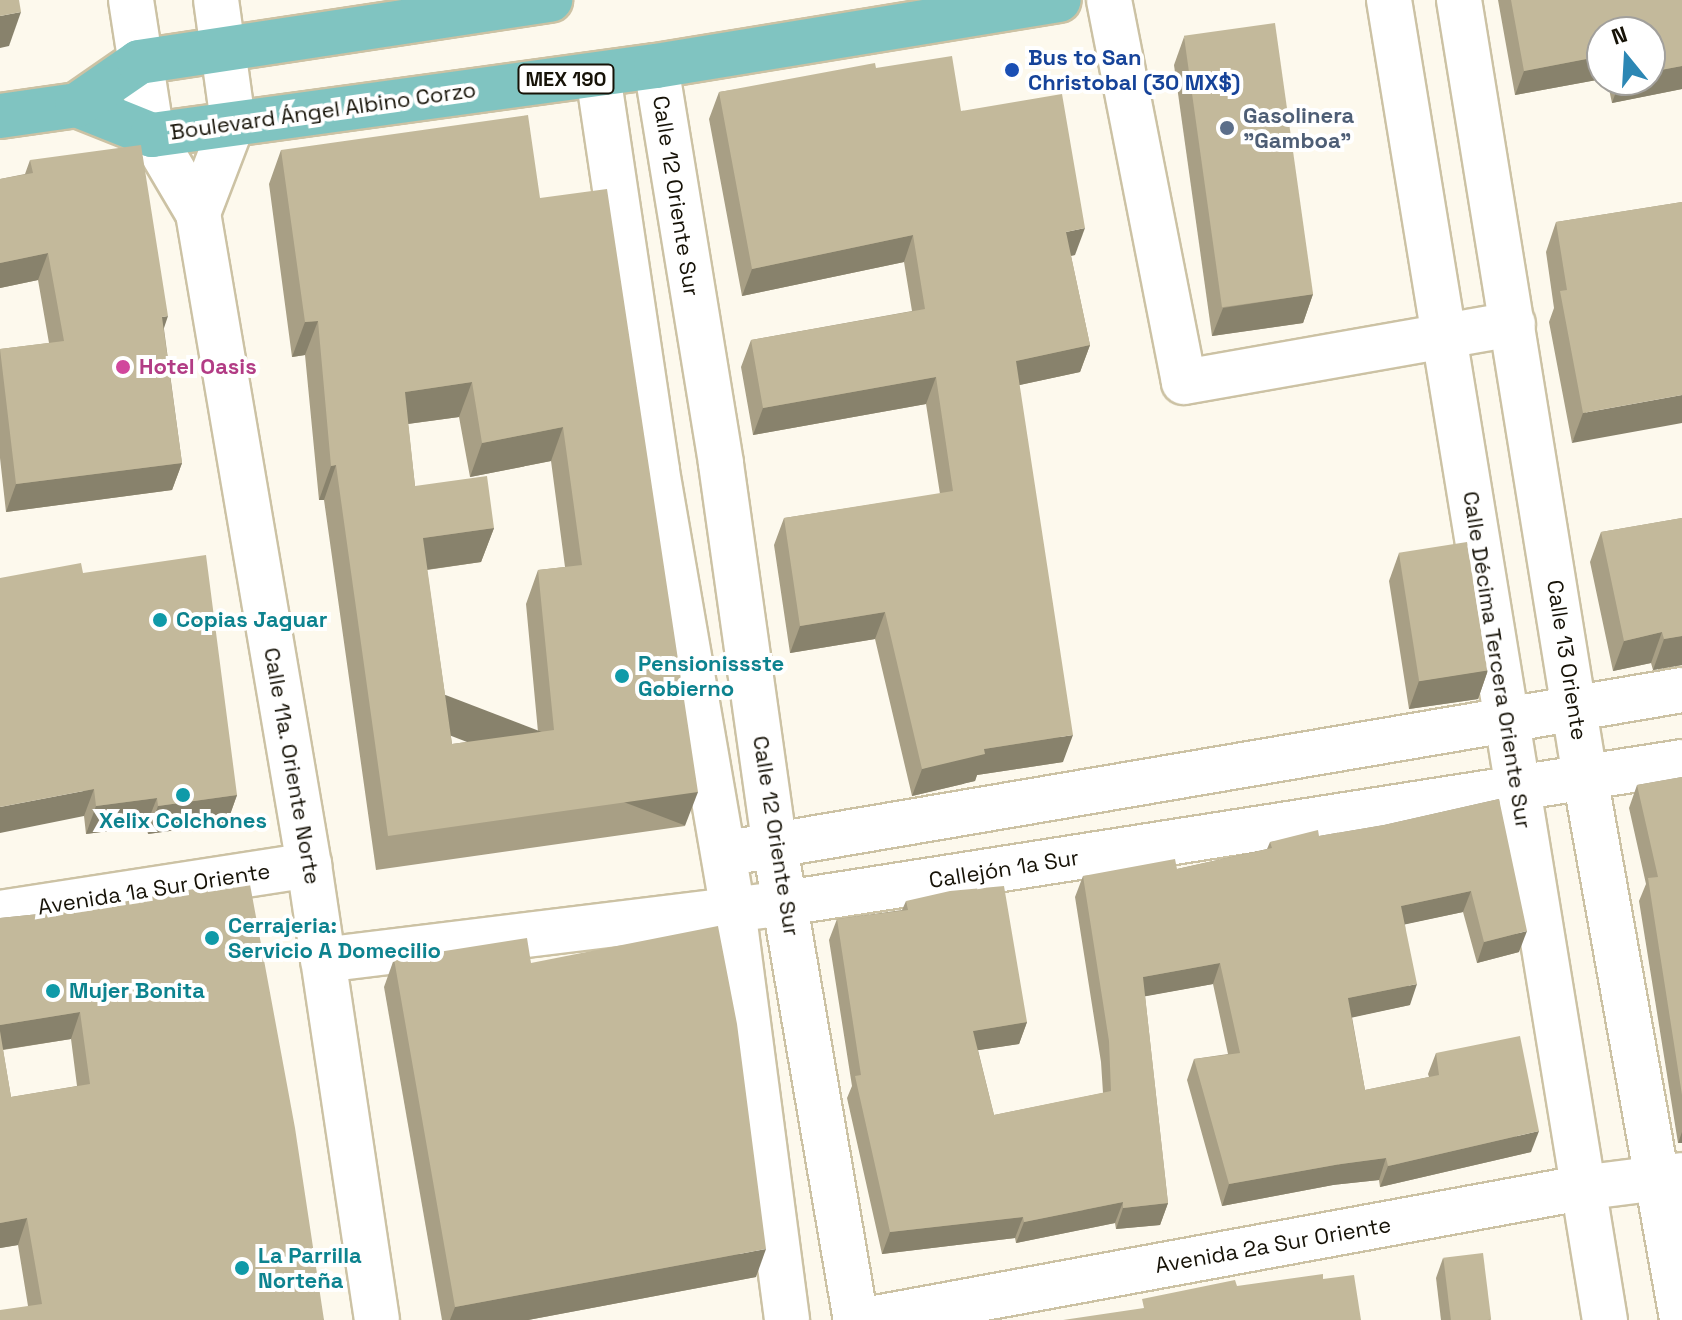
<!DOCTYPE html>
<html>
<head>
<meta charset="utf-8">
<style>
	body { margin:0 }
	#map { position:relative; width:1682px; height:1320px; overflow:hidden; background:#fdf9ed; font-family:"Space Grotesk",sans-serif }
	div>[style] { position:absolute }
	.roads { filter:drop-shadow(2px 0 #ccc2a4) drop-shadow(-2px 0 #ccc2a4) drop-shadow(0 2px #ccc2a4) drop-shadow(0 -2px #ccc2a4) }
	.minor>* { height:44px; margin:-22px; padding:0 22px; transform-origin:22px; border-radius:22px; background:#fff }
	.major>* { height:44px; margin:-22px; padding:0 22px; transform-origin:22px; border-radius:22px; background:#80c4c1 }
	.wall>* { inset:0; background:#a89f85 }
	.shaded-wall>* { inset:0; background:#88826c; transform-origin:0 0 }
	.building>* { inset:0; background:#c3b99b; transform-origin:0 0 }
	.dots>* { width:22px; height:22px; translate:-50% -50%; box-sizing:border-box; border:4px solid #fff; border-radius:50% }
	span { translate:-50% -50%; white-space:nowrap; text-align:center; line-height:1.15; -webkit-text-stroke:8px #fff; paint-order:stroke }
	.shield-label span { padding:2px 6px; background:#fff; border:2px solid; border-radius:6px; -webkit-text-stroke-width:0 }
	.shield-label { font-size:20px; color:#161207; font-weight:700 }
	.transit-label { font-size:22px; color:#164399; font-weight:700 }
	.left { translate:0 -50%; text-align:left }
	.street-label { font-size:22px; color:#161207 }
	.service-label { font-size:22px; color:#4e5e75; font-weight:700 }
	.hotel-label { font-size:22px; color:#b23c85; font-weight:700 }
	.culture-label { font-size:22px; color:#0d838f; font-weight:700 }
	.north { position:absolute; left:1586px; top:16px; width:80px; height:80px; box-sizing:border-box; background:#fff; border:2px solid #a2a09c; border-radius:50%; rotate:342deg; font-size:22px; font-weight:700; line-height:32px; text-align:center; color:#161207 }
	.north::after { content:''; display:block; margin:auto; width:28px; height:36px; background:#2c87b4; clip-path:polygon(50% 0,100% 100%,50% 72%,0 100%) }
</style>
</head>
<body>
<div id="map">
	<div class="roads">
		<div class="minor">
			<div style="left:131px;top:0;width:137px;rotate:81.2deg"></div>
			<div style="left:152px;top:135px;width:91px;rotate:59.5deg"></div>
			<div style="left:198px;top:213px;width:661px;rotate:80.34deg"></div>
			<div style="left:309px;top:865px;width:460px;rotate:81.5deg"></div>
			<div style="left:1109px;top:0;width:389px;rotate:78.9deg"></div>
			<div style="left:1184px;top:382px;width:334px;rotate:-10deg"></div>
			<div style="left:1389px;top:0;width:1338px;rotate:80.71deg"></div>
			<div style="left:1459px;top:0;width:787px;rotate:80.79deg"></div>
			<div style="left:1585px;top:777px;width:551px;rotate:79.85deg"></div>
			<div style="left:656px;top:66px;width:403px;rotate:80.7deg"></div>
			<div style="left:721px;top:464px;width:387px;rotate:82deg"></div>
			<div style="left:775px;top:847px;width:480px;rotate:80.3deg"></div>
			<div style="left:598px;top:75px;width:400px;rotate:81.5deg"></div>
			<div style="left:657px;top:471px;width:445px;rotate:80.2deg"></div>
			<div style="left:733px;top:909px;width:415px;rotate:82.5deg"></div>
			<div style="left:198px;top:213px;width:97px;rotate:-69deg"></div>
			<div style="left:233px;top:122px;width:123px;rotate:-97.9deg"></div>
			<div style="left:746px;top:850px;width:950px;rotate:-9.7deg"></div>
			<div style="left:0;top:913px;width:313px;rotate:-8.8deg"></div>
			<div style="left:323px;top:960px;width:466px;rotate:-7deg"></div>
			<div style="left:786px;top:903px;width:907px;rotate:-8.94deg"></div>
			<div style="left:865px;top:1320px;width:728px;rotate:-10.45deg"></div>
			<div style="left:1581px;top:1188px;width:102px;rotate:-7.3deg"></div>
		</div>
		<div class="major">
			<div style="left:77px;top:105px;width:81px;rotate:21.8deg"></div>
			<div style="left:152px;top:135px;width:509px;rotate:-7.8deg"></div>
			<div style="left:656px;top:66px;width:408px;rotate:-9.3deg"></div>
			<div style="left:0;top:116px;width:78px;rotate:-8.1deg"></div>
			<div style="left:77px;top:105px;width:75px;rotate:-34.7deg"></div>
			<div style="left:139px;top:62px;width:416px;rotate:-8.6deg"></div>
		</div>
	</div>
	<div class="wall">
		<div style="clip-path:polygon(1498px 0,1682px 0,1682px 89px,1612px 103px,1607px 80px,1650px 80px,1650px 32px,1602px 32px,1602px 79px,1515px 95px)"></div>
		<div style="clip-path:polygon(1184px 37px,1313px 294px,1303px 323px,1212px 336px,1174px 65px)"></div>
		<div style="clip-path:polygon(876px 68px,961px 111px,1075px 255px,1071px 256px,1090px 345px,1080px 372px,1019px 385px,1063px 762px,977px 775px,975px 781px,912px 796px,875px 639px,790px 653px,774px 545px,784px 518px,940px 494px,926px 404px,753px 435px,741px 367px,751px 340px,912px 311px,904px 262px,742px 296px,709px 119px,719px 92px)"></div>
		<div style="clip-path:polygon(evenodd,281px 150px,540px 198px,685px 826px,376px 870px,324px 500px,319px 500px,305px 355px,292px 357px,269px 184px,281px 150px,459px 417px,470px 477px,551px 461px,565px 567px,538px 570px,526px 604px,538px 732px,452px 744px,427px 570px,481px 562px,494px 528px,415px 486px,408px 424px,459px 417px)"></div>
		<div style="clip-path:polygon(30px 160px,164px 329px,182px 463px,172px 490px,6px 512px,0 458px,0 349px,49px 343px,38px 280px,0 288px,0 179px,25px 174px)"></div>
		<div style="clip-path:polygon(1682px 202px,1572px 443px,1549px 322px,1554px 308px,1546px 252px,1556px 222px)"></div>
		<div style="clip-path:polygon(1682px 518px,1682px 665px,1653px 670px,1651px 663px,1613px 671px,1590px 562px,1601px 532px)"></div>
		<div style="clip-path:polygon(1399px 553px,1488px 670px,1478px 699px,1409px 709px,1389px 581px)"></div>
		<div style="clip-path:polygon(83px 573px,237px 795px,227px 823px,148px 834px,146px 826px,86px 834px,84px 816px)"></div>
		<div style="clip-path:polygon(1682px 777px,1682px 1143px,1678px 1143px,1639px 901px,1646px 884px,1629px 808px,1637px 785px)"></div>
		<div style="clip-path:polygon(1499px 799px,1519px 952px,1477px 963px,1463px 912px,1405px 924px,1410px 1005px,1352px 1017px,1365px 1090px,1429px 1077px,1428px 1074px,1436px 1053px,1531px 1152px,1380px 1187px,1379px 1180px,1333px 1185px,1222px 1206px,1187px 1080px,1194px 1059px,1228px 1054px,1213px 984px,1145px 996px,1168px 1203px,1160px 1225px,1116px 1229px,1115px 1223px,1016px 1243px,1015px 1238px,882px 1254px,847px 1098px,852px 1086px,829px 940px,837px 919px,902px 910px,906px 901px,1027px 1022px,1019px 1044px,978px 1050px,994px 1115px,1103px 1093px,1101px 1062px,1075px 897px,1083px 876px,1177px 869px,1267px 849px,1270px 842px,1319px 836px,1384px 825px)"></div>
		<div style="clip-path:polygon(evenodd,78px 910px,324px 1320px,28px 1306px,18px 1245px,0 1248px,0 918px,78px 910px,71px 1039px,77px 1086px,11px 1097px,3px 1050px,71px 1039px)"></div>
		<div style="clip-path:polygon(394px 959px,531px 963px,756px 1277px,528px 1320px,442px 1320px,384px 987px)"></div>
		<div style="clip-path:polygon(1443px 1258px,1491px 1320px,1441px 1320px,1436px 1278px)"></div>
	</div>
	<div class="shaded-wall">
		<div style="clip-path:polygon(21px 12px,9px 46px,0 48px,0 16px)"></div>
		<div style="clip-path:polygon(1602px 56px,1602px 79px,1515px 95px,1524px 71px)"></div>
		<div style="clip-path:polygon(1682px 66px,1682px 89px,1612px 103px,1620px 80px,1650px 80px,1650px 72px)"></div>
		<div style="clip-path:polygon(1085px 228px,1075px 255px,1056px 258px,1066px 232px)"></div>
		<div style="clip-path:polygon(913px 235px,904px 262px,742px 296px,752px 269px)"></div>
		<div style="clip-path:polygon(48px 253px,38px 280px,0 288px,0 263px)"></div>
		<div style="clip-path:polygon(1313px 294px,1303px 323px,1212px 336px,1223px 308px)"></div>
		<div style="clip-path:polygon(168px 316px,159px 343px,162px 317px)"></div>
		<div style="clip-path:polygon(318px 321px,305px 355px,292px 357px,305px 322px)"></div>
		<div style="clip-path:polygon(1090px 345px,1080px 372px,1006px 388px,1016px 361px)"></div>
		<div style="clip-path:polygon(936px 377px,926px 404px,753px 435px,763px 408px)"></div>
		<div style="clip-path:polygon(472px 382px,459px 417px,392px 426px,405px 392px)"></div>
		<div style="clip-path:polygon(1682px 395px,1682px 423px,1572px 443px,1583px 413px)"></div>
		<div style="clip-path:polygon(563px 427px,551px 461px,470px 477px,482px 443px)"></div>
		<div style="clip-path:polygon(182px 463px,172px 490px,6px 512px,16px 484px)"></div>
		<div style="clip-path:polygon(336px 465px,324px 500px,319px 500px,331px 466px)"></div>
		<div style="clip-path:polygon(494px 528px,481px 562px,410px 572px,423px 538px)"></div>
		<div style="clip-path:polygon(885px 612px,875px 639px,790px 653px,800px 626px)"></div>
		<div style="clip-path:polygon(1662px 632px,1651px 663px,1613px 671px,1624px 641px)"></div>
		<div style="clip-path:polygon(1682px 636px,1682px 665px,1653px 670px,1664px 639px)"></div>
		<div style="clip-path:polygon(1488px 670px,1478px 699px,1409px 709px,1419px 681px)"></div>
		<div style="clip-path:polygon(1073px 735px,1063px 762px,977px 775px,975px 781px,912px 796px,922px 769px,984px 749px)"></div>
		<div style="clip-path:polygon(94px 789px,84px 816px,0 833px,0 807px)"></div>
		<div style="left:698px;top:792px;width:36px;height:313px;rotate:111deg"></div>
		<div style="clip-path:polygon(237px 795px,227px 823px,148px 834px,158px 806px)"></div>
		<div style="clip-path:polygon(157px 798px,146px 826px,86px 834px,96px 806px)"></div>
		<div style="clip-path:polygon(1471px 891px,1463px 912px,1393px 927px,1401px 906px)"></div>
		<div style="clip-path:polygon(1527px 931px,1519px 952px,1477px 963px,1484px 942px)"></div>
		<div style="clip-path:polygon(1220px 963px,1213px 984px,1136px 998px,1143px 977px)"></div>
		<div style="clip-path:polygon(1417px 984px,1410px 1005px,1341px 1020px,1348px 998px)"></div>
		<div style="clip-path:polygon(80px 1012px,71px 1039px,0 1050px,0 1025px)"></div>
		<div style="clip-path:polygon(1027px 1022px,1019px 1044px,966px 1052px,973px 1031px)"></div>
		<div style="clip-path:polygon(1539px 1131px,1531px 1152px,1380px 1187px,1388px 1166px)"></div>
		<div style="clip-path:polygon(1682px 1132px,1682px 1143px,1678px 1143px)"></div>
		<div style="clip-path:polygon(1386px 1158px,1379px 1180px,1333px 1185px,1222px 1206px,1229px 1184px,1341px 1164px)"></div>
		<div style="clip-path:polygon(1123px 1202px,1115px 1223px,1016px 1243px,1024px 1222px)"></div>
		<div style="clip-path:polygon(1168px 1203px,1160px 1225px,1116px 1229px,1123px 1208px)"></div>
		<div style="clip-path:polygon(1023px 1217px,1015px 1238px,882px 1254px,890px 1232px)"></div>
		<div style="clip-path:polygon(27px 1218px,18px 1245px,0 1248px,0 1223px)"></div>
		<div style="clip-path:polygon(766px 1249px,756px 1277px,528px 1320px,450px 1320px,455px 1307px)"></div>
	</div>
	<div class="building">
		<div style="clip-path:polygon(0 0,19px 0,21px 12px,0 16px)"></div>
		<div style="clip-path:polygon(1511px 0,1682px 0,1682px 66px,1650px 72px,1650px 32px,1602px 32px,1602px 56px,1524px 71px)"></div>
		<div style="left:1275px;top:23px;width:274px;height:92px;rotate:82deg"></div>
		<div style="clip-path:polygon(952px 56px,961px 111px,1062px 94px,1085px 228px,1066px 232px,1090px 345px,1016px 361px,1073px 735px,984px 749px,985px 754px,922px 769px,885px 612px,800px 626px,784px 518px,953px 491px,936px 377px,763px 408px,751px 340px,925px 309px,913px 235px,752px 269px,719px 92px,875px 63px,876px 68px)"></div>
		<div style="clip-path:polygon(evenodd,528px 115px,540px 198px,607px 189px,698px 792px,388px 836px,336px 465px,331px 466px,318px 321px,305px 322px,281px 150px,528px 115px,472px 382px,482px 443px,563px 427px,582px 565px,538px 570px,554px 730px,452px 744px,423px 538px,494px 528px,487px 476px,415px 486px,405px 392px,472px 382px)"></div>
		<div style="clip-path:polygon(141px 145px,168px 316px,162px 317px,182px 463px,16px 484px,0 349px,64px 341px,48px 253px,0 263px,0 179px,33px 173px,30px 160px)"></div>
		<div style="clip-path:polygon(1682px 202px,1682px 395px,1583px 413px,1560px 291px,1567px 290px,1556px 222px)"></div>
		<div style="clip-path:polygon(1682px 518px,1682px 636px,1664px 639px,1662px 632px,1624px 641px,1601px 532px)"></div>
		<div style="left:1467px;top:542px;width:130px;height:69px;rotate:81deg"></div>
		<div style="clip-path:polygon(206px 555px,237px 795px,158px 806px,157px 798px,96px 806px,94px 789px,0 807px,0 578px,81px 563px,83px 573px)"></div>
		<div style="clip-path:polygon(1682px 777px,1682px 1095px,1648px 878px,1658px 877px,1637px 785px)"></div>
		<div style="clip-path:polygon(1499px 799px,1527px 931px,1484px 942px,1471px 891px,1401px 906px,1417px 984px,1348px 998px,1365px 1090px,1439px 1075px,1436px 1053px,1520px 1036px,1539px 1131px,1388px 1166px,1386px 1158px,1341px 1164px,1229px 1184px,1194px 1059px,1240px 1053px,1220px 963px,1143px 977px,1168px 1203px,1123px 1208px,1123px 1202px,1024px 1222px,1023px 1217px,890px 1232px,855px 1076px,861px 1075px,837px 919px,908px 910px,906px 901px,950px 891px,1004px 886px,1027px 1022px,973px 1031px,994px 1115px,1111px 1091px,1109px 1041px,1083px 876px,1175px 859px,1177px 869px,1272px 848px,1270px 842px,1318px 830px,1319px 836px,1384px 825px)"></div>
		<div style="clip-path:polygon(249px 879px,295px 1128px,324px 1320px,0 1320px,0 1310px,42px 1304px,27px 1218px,0 1223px,0 1031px,11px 1097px,90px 1084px,80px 1012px,0 1025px,0 918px,78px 910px)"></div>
		<div style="clip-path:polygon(718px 926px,737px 1024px,766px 1249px,455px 1307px,394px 959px,527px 938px,531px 963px)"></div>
		<div style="left:1483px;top:1253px;width:67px;height:40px;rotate:83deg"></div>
		<div style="clip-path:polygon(1323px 1274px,1323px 1279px,1354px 1275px,1361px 1320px,1063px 1320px,1144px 1308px,1142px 1299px,1235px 1280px,1237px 1286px)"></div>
	</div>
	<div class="dots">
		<div style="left:1012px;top:70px;background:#1a4fb4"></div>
		<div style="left:1227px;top:128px;background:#5c6f8a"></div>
		<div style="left:123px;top:367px;background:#d1479c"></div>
		<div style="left:160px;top:620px;background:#0f9aa8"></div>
		<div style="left:622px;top:676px;background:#0f9aa8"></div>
		<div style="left:183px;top:795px;background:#0f9aa8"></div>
		<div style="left:212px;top:938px;background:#0f9aa8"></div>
		<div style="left:53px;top:991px;background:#0f9aa8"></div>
		<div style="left:242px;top:1268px;background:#0f9aa8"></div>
	</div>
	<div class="shield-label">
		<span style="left:566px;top:79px">MEX 190</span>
	</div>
	<div class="transit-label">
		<span class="left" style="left:1028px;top:70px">Bus to San<br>Christobal (30 MX$)</span>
	</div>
	<div class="street-label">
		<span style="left:323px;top:111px;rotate:-8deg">Boulevard Ángel Albino Corzo</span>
		<span style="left:676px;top:196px;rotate:81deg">Calle 12 Oriente Sur</span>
		<span style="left:1497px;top:660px;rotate:81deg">Calle Décima Tercera Oriente Sur</span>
		<span style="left:1567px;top:660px;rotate:81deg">Calle 13 Oriente</span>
		<span style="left:292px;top:766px;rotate:80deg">Calle 11a. Oriente Norte</span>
		<span style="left:776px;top:836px;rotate:81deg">Calle 12 Oriente Sur</span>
		<span style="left:1004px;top:869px;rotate:-9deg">Callejón 1a Sur</span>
		<span style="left:154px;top:889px;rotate:-9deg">Avenida 1a Sur Oriente</span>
		<span style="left:1273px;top:1245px;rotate:-10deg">Avenida 2a Sur Oriente</span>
	</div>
	<div class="service-label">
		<span class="left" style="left:1243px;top:128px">Gasolinera<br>"Gamboa"</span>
	</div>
	<div class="hotel-label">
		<span class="left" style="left:139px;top:367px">Hotel Oasis</span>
	</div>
	<div class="culture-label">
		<span class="left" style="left:176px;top:620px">Copias Jaguar</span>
		<span class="left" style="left:638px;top:676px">Pensionissste<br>Gobierno</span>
		<span style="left:183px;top:821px">Xelix Colchones</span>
		<span class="left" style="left:228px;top:938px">Cerrajeria:<br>Servicio A Domecilio</span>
		<span class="left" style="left:69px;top:991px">Mujer Bonita</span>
		<span class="left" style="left:258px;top:1268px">La Parrilla<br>Norteña</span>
	</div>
	<div class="north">N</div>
</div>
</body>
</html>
